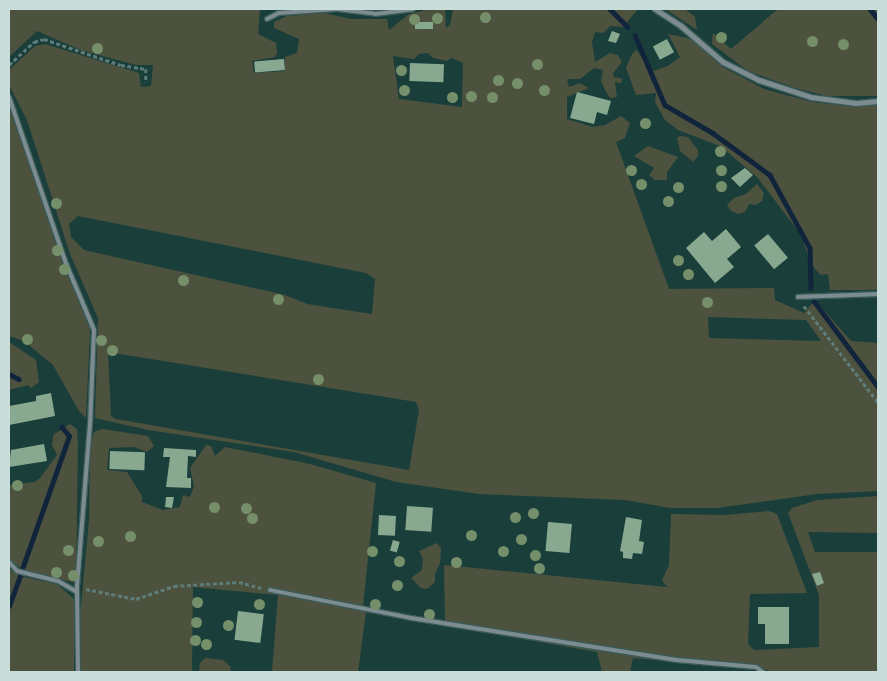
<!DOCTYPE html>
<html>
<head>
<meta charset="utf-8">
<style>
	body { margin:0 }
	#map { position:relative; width:887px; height:681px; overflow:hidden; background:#1a3f3b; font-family:Montserrat,sans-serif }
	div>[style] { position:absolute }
	.green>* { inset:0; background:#4d523e }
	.stream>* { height:4.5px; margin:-2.25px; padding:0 2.25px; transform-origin:2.25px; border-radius:2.25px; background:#10253c }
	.building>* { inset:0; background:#88a990; transform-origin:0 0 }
	.path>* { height:2.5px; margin-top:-1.25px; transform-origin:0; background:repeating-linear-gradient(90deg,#5d7b78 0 4px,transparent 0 6.5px) }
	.roads { filter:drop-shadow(1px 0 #3a5b58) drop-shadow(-1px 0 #3a5b58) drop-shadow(0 1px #3a5b58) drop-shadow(0 -1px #3a5b58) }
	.service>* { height:4px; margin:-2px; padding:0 2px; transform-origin:2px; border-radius:2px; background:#7c8c91 }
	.minor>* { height:5px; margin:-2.5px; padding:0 2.5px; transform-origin:2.5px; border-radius:2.5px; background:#7c8c91 }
	.trees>* { width:11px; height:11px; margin:-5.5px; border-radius:50%; background:#768f6b }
	span { translate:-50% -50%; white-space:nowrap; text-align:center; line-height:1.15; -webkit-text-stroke:5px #1a3f3b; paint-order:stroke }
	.frame { position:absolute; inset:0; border:10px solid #c9ddda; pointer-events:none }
</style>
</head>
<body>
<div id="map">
	<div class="green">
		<div style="clip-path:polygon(evenodd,9px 9px,260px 9px,258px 34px,276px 43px,277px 53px,275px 57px,252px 61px,254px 73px,285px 71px,285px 57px,297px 53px,299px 39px,274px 28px,274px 22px,287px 16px,324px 13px,351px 19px,387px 19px,389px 30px,409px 14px,430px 9px,445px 9px,446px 28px,450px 25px,453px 9px,638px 9px,623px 27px,611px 26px,603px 33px,595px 32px,592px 42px,595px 62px,610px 53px,618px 55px,622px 62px,613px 73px,614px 77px,623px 79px,621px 83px,615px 82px,617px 97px,610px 98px,605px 90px,601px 81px,603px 70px,594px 68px,580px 79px,567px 79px,569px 87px,580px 83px,589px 88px,567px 97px,567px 119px,593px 127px,605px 125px,621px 116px,630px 123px,625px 138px,616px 142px,669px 289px,774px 288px,775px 300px,804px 313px,815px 300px,851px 341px,878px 343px,878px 491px,817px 494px,717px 508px,670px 508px,625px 500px,479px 494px,396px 482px,294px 452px,148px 430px,95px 418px,98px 318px,70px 254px,27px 120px,9px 85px,9px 76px,10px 69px,35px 46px,45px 44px,139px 73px,141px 87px,151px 86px,153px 65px,136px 65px,81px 50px,37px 31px,9px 57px,9px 9px,428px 53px,433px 58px,447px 61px,452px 58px,463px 63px,462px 107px,399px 99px,393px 56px,414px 59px,419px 54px,428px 53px,9px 9px,78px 216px,366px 273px,375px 279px,372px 314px,307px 304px,285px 295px,84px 250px,71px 237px,69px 224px,78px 216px,9px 9px,708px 317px,806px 320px,821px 341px,709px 338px,708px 317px,9px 9px,108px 352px,416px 402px,419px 410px,409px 470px,116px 419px,111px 416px,108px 352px)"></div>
		<div style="clip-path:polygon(665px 9px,685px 9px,695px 17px,697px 30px)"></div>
		<div style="clip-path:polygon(778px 9px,878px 9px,878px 96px,827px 96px,795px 88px,748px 71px,712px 44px,713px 33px,731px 49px)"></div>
		<div style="clip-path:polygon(668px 34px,692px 39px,721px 66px,764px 89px,812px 102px,857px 107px,878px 104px,878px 290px,830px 290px,828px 274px,821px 275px,810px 263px,802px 236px,757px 177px,720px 146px,678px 130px,665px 120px,655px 102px,656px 93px,636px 95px,626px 68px,632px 54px,637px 50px,650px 72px,668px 66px,680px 57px)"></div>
		<div style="clip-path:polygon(9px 100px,90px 329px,86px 418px,79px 411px,53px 365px,24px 341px,9px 336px)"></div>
		<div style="clip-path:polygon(680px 136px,688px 137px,698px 150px,698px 156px,693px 162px,680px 151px,677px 138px)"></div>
		<div style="clip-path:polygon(648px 146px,678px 157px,667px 172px,667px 180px,655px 180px,649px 175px,654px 168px,634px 156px)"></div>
		<div style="clip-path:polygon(757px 184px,764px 193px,762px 201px,756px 205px,749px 204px,745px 212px,738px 214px,731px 211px,727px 205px,734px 198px,746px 194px)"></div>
		<div style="clip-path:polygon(9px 342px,36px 360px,39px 382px,31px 388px,28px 385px,9px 390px)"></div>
		<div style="clip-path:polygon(70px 424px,77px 429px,78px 444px,76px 583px,23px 570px,9px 559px,9px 485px,35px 482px,40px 478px,57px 455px,52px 445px,53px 435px)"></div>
		<div style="clip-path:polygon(102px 429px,148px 436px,154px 446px,147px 452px,134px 447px,109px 448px,107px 470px,127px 472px,142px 496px,142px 502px,163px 510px,180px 507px,183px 495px,190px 497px,194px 486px,190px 468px,206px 445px,211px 446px,215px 456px,225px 447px,310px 464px,376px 483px,363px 606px,445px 622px,444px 565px,667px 587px,662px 580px,669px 565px,671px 514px,725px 515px,769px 511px,777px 514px,807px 593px,750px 594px,748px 644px,754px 650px,819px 647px,819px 595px,788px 513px,792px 508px,817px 500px,878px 496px,878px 533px,808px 532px,815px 552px,878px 552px,878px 672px,771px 672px,757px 665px,659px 656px,658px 660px,633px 658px,630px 672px,602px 672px,597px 652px,366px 612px,358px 672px,272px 672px,278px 595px,193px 587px,192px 672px,81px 672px,80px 618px,89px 520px,90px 445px,94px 432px)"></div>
		<div style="clip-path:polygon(437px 543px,441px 548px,440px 563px,435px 574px,435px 582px,427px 589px,421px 588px,411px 578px,422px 570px,423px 559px,419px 551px)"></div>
		<div style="clip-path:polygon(9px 569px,23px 577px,57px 584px,74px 599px,74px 672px,9px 672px)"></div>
		<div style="clip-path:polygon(205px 658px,223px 660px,231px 667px,230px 672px,199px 672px,200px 663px)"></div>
	</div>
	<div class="stream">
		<div style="left:610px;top:9px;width:25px;rotate:45deg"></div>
		<div style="left:870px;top:9px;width:13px;rotate:51deg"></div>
		<div style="left:635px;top:35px;width:76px;rotate:66.8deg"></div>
		<div style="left:665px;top:105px;width:56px;rotate:30.3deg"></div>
		<div style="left:713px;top:133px;width:71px;rotate:36.4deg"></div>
		<div style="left:770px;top:175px;width:83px;rotate:61.3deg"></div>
		<div style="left:810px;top:248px;width:40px;rotate:88.6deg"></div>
		<div style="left:814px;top:301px;width:107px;rotate:53.3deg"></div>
		<div style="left:9px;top:374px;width:11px;rotate:27deg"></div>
		<div style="left:22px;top:569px;width:141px;rotate:-70.5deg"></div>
		<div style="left:69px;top:436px;width:11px;rotate:-131deg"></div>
		<div style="left:9px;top:606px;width:33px;rotate:-70deg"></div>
	</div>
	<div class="building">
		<div style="left:433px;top:22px;width:7px;height:18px;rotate:90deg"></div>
		<div style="clip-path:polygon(612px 31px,620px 34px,616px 43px,608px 41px)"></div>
		<div style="left:667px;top:39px;width:15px;height:16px;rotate:62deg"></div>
		<div style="left:284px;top:59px;width:11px;height:30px;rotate:85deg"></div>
		<div style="left:410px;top:63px;width:34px;height:18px;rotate:2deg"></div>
		<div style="clip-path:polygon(577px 92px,611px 101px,607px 115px,597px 112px,594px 124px,570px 118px)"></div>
		<div style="clip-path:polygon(745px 168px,753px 175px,740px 187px,731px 178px)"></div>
		<div style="clip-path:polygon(726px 229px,741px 247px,727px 259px,734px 267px,715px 283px,686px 248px,704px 232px,712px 241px)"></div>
		<div style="left:768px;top:234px;width:31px;height:18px;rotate:50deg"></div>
		<div style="clip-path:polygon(51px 393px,55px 416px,9px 425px,9px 406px,36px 401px,36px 396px)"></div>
		<div style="clip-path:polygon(44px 444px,47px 461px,9px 467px,11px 450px)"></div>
		<div style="clip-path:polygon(164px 448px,196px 450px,196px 457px,188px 456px,187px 478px,191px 478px,191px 488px,166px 487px,170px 457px,163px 457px)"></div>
		<div style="left:110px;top:451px;width:35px;height:18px;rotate:2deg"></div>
		<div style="clip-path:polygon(166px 497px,174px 497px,172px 508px,165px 507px)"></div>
		<div style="left:407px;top:506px;width:26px;height:24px;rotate:4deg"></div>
		<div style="left:379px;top:515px;width:17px;height:20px;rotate:3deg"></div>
		<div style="clip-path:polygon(626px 517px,642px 520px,639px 541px,644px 542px,642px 554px,633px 553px,632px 559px,623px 558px,623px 552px,620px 551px)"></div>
		<div style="left:548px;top:522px;width:24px;height:29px;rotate:5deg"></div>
		<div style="left:393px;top:540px;width:7px;height:11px;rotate:16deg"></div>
		<div style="clip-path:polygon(820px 572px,824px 583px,817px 586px,812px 574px)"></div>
		<div style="clip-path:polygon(758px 607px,789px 607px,789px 644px,765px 644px,765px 624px,758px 624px)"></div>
		<div style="left:238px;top:611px;width:26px;height:29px;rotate:7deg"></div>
	</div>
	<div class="path">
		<div style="left:9px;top:65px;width:34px;rotate:-43deg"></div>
		<div style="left:34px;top:42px;width:10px;rotate:-17deg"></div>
		<div style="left:44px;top:39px;width:81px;rotate:18.7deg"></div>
		<div style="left:121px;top:65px;width:25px;rotate:9deg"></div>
		<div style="left:146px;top:69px;width:13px;rotate:90deg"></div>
		<div style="left:804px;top:306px;width:121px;rotate:52.4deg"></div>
		<div style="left:86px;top:589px;width:51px;rotate:11.3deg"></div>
		<div style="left:136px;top:599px;width:40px;rotate:-18.9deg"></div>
		<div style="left:174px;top:586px;width:65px;rotate:-3.5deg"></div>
		<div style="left:239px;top:582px;width:23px;rotate:15deg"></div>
	</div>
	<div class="roads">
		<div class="service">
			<div style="left:267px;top:19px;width:13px;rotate:-27deg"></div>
			<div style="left:279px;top:13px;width:58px;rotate:-3.9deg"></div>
			<div style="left:337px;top:9px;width:38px;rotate:7deg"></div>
			<div style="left:375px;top:14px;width:38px;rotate:-7deg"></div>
			<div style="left:9px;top:97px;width:173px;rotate:71.1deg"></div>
			<div style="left:65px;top:261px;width:75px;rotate:67.2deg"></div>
			<div style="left:94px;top:330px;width:94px;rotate:92.4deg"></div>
			<div style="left:90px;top:424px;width:164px;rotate:94.6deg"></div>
			<div style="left:77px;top:587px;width:85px;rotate:89.3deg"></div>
			<div style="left:798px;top:297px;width:80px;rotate:-2.1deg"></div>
			<div style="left:9px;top:562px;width:12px;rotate:48deg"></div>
			<div style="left:17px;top:571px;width:42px;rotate:13.7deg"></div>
			<div style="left:58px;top:581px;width:22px;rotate:30deg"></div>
			<div style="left:270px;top:590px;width:144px;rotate:11.2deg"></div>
			<div style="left:411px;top:618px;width:269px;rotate:9deg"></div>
			<div style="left:677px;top:660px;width:79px;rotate:5.1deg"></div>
			<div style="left:756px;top:667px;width:9px;rotate:36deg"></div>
		</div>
		<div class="minor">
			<div style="left:655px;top:9px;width:31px;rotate:33deg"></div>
			<div style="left:681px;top:26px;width:55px;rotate:40.6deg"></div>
			<div style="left:723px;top:62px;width:40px;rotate:26.6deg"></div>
			<div style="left:759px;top:80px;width:55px;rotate:18.1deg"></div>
			<div style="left:811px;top:97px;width:45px;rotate:7.6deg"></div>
			<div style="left:856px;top:103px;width:22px;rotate:-5deg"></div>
		</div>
	</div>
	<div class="trees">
		<div style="left:485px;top:17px"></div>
		<div style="left:437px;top:18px"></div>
		<div style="left:414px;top:19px"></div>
		<div style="left:721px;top:37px"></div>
		<div style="left:812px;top:41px"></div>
		<div style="left:843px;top:44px"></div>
		<div style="left:97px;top:48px"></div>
		<div style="left:537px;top:64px"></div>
		<div style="left:401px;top:70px"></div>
		<div style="left:498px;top:80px"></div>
		<div style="left:517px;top:83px"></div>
		<div style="left:404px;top:90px"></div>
		<div style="left:544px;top:90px"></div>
		<div style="left:471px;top:96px"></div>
		<div style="left:452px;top:97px"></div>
		<div style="left:492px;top:97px"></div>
		<div style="left:645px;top:123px"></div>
		<div style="left:720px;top:151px"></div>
		<div style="left:631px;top:170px"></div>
		<div style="left:721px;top:170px"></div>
		<div style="left:641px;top:184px"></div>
		<div style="left:721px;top:186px"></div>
		<div style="left:678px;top:187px"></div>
		<div style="left:668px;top:201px"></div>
		<div style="left:56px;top:203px"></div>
		<div style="left:57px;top:250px"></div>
		<div style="left:678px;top:260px"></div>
		<div style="left:64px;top:269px"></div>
		<div style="left:688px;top:274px"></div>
		<div style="left:183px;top:280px"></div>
		<div style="left:278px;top:299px"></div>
		<div style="left:707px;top:302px"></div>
		<div style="left:27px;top:339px"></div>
		<div style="left:101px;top:340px"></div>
		<div style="left:112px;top:350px"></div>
		<div style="left:318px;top:379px"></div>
		<div style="left:17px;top:485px"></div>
		<div style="left:214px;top:507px"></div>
		<div style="left:246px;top:508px"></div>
		<div style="left:533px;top:513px"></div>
		<div style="left:515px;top:517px"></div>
		<div style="left:252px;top:518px"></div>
		<div style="left:471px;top:535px"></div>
		<div style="left:130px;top:536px"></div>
		<div style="left:521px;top:539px"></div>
		<div style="left:98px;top:541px"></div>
		<div style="left:68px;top:550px"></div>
		<div style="left:372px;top:551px"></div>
		<div style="left:503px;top:551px"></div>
		<div style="left:535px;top:555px"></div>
		<div style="left:399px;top:561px"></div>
		<div style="left:456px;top:562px"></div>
		<div style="left:539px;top:568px"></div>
		<div style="left:56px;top:572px"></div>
		<div style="left:73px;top:575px"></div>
		<div style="left:397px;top:585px"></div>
		<div style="left:197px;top:602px"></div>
		<div style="left:259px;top:604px"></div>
		<div style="left:375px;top:604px"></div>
		<div style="left:429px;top:614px"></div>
		<div style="left:196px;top:622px"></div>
		<div style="left:228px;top:625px"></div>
		<div style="left:195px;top:640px"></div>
		<div style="left:206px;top:644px"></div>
	</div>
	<div class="frame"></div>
</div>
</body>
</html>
